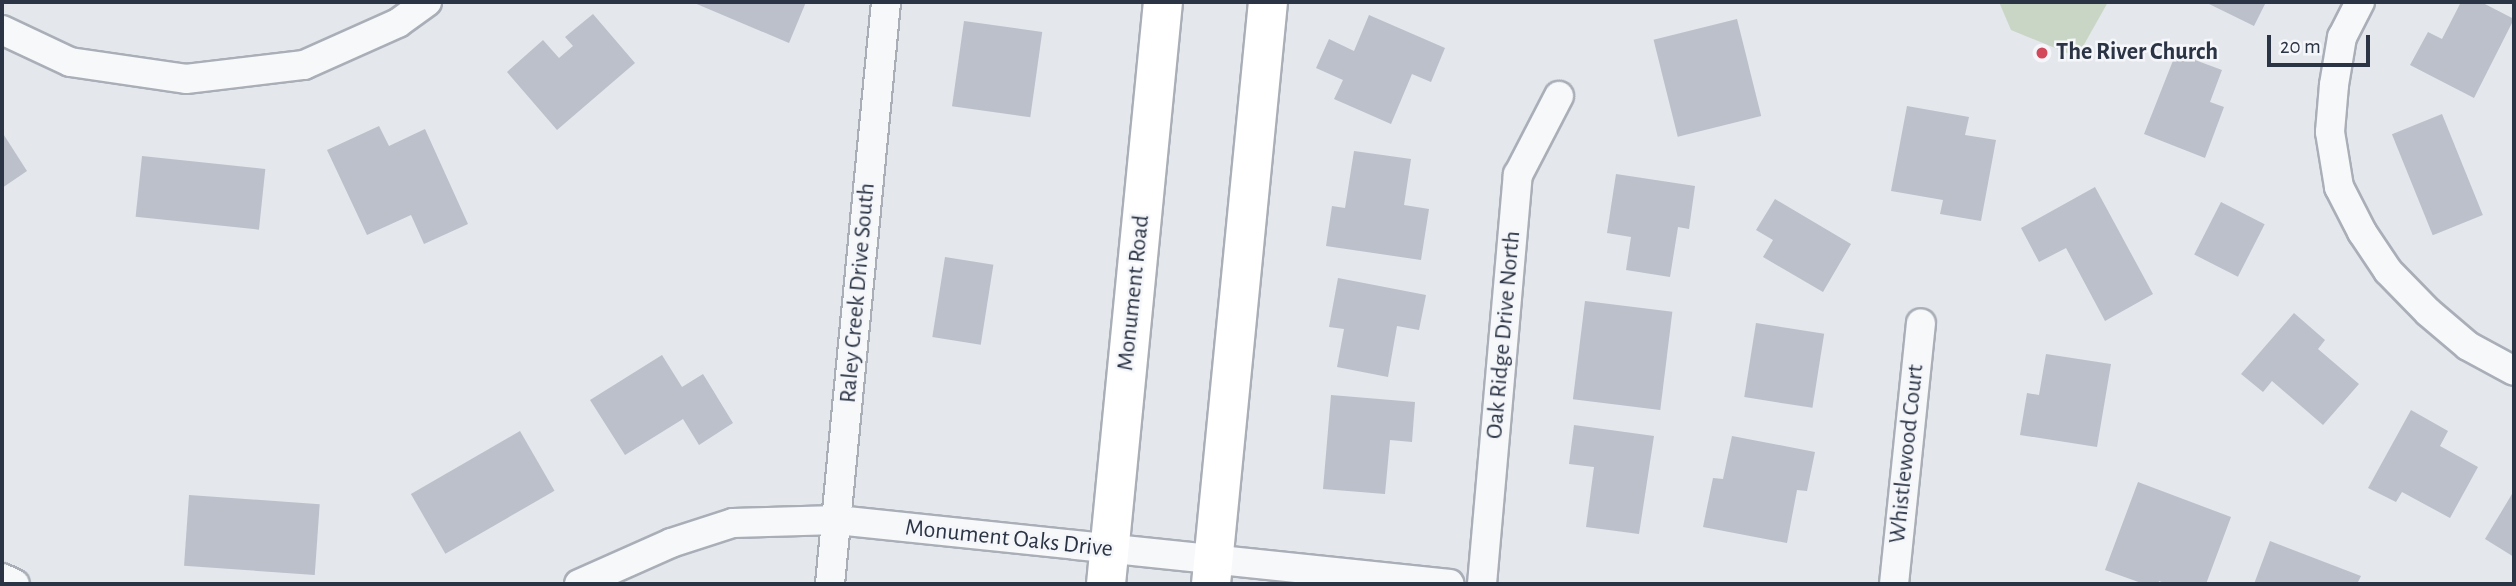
<!DOCTYPE html>
<html>
<head>
<meta charset="utf-8">
<style>
	body { margin:0 }
	#map { position:relative; width:2516px; height:586px; overflow:hidden; background:#e4e7ec; font-family:"Alegreya Sans",sans-serif }
	div>[style] { position:absolute }
	.green>* { inset:0; background:#c9d6c5 }
	.building>* { inset:0; background:#bbc0ca; transform-origin:0 0 }
	.roads { filter:drop-shadow(2px 0 #a9aeb7) drop-shadow(-2px 0 #a9aeb7) drop-shadow(0 2px #a9aeb7) drop-shadow(0 -2px #a9aeb7) }
	.street>* { height:28px; margin:-14px; padding:0 14px; transform-origin:14px; border-radius:14px; background:#f7f8fa }
	.secondary>* { height:38px; margin:-19px; padding:0 19px; transform-origin:19px; border-radius:19px; background:#fff }
	.dots>* { width:19px; height:19px; translate:-50% -50%; box-sizing:border-box; border:4px solid #f4f6f9; border-radius:50% }
	span { translate:-50% -50%; white-space:nowrap; text-align:center; line-height:1.15; -webkit-text-stroke:5px #f4f6f9; paint-order:stroke }
	.poi-label { font-size:24px; color:#2b3445; font-weight:700 }
	.left { translate:0 -50%; text-align:left }
	.street-label { font-size:24px; color:#2b3445 }
	.frame { position:absolute; inset:0; border:4px solid #2b3445; pointer-events:none }
	.scale { position:absolute; left:2267px; top:35px; width:103px; height:32px; box-sizing:border-box; border:4px solid #2b3445; border-top:0; padding-left:9px; font-size:21px; line-height:24px; white-space:nowrap; color:#2b3445; -webkit-text-stroke:5px #f4f6f9; paint-order:stroke }
</style>
</head>
<body>
<div id="map">
	<div class="green">
		<div style="clip-path:polygon(1999px 2px,2108px 2px,2077px 57px,2011px 30px)"></div>
	</div>
	<div class="building">
		<div style="clip-path:polygon(692px 2px,806px 2px,789px 43px)"></div>
		<div style="clip-path:polygon(2205px 2px,2266px 2px,2254px 26px)"></div>
		<div style="clip-path:polygon(2461px 2px,2481px 2px,2514px 19px,2474px 98px,2410px 65px,2428px 32px,2442px 39px)"></div>
		<div style="clip-path:polygon(593px 14px,635px 63px,557px 130px,507px 72px,543px 40px,559px 58px,573px 46px,565px 37px)"></div>
		<div style="clip-path:polygon(1369px 15px,1445px 48px,1431px 82px,1412px 74px,1391px 124px,1334px 99px,1343px 80px,1316px 68px,1329px 39px,1354px 51px)"></div>
		<div style="left:1737px;top:19px;width:100px;height:86px;rotate:76deg"></div>
		<div style="left:964px;top:21px;width:79px;height:86px;rotate:8deg"></div>
		<div style="clip-path:polygon(2176px 53px,2222px 70px,2210px 102px,2224px 107px,2205px 158px,2144px 134px)"></div>
		<div style="clip-path:polygon(1907px 106px,1969px 117px,1965px 135px,1996px 140px,1981px 221px,1940px 214px,1943px 200px,1891px 191px)"></div>
		<div style="left:2442px;top:114px;width:109px;height:54px;rotate:68deg"></div>
		<div style="clip-path:polygon(379px 126px,389px 146px,425px 129px,468px 224px,424px 244px,411px 215px,367px 235px,327px 150px)"></div>
		<div style="clip-path:polygon(2px 132px,27px 171px,2px 188px)"></div>
		<div style="clip-path:polygon(1354px 151px,1411px 159px,1404px 205px,1429px 209px,1421px 260px,1326px 246px,1332px 206px,1345px 208px)"></div>
		<div style="left:142px;top:156px;width:124px;height:61px;rotate:6deg"></div>
		<div style="clip-path:polygon(1616px 174px,1695px 186px,1689px 229px,1678px 227px,1670px 277px,1626px 270px,1631px 237px,1607px 233px)"></div>
		<div style="clip-path:polygon(2095px 187px,2153px 294px,2105px 321px,2066px 248px,2039px 262px,2021px 228px)"></div>
		<div style="clip-path:polygon(1775px 199px,1851px 244px,1823px 292px,1763px 257px,1773px 240px,1756px 230px)"></div>
		<div style="left:2221px;top:202px;width:49px;height:59px;rotate:27deg"></div>
		<div style="left:945px;top:257px;width:49px;height:81px;rotate:9deg"></div>
		<div style="clip-path:polygon(1338px 278px,1426px 295px,1419px 330px,1397px 326px,1388px 377px,1337px 367px,1344px 329px,1329px 327px)"></div>
		<div style="left:1585px;top:301px;width:88px;height:99px;rotate:7deg"></div>
		<div style="clip-path:polygon(2294px 313px,2325px 340px,2318px 349px,2359px 384px,2323px 425px,2272px 381px,2263px 392px,2241px 374px)"></div>
		<div style="left:1756px;top:323px;width:69px;height:75px;rotate:9deg"></div>
		<div style="clip-path:polygon(2046px 354px,2111px 364px,2097px 447px,2020px 435px,2027px 393px,2039px 395px)"></div>
		<div style="clip-path:polygon(662px 355px,682px 387px,703px 374px,733px 423px,699px 445px,683px 419px,625px 455px,590px 400px)"></div>
		<div style="clip-path:polygon(1331px 395px,1415px 402px,1412px 442px,1390px 440px,1385px 494px,1323px 489px)"></div>
		<div style="clip-path:polygon(2411px 410px,2448px 431px,2440px 446px,2478px 467px,2450px 518px,2402px 492px,2396px 502px,2368px 488px)"></div>
		<div style="clip-path:polygon(1574px 425px,1654px 436px,1639px 534px,1586px 527px,1594px 467px,1569px 464px)"></div>
		<div style="left:520px;top:431px;width:69px;height:126px;rotate:60deg"></div>
		<div style="clip-path:polygon(1732px 436px,1815px 452px,1807px 491px,1797px 490px,1787px 543px,1703px 527px,1713px 478px,1723px 479px)"></div>
		<div style="clip-path:polygon(2138px 482px,2231px 517px,2206px 584px,2167px 584px,2159px 581px,2158px 584px,2144px 584px,2105px 570px)"></div>
		<div style="clip-path:polygon(2512px 494px,2514px 495px,2514px 557px,2485px 539px)"></div>
		<div style="left:189px;top:495px;width:131px;height:71px;rotate:4deg"></div>
		<div style="clip-path:polygon(2270px 541px,2361px 576px,2357px 584px,2254px 584px)"></div>
	</div>
	<div class="roads">
		<div class="street">
			<div style="left:2360px;top:2px;width:39px;rotate:117deg"></div>
			<div style="left:2342px;top:37px;width:49px;rotate:99.5deg"></div>
			<div style="left:2334px;top:85px;width:47px;rotate:94.9deg"></div>
			<div style="left:2330px;top:132px;width:56px;rotate:80.7deg"></div>
			<div style="left:2339px;top:187px;width:51px;rotate:62.9deg"></div>
			<div style="left:2362px;top:232px;width:47px;rotate:56.3deg"></div>
			<div style="left:2388px;top:271px;width:57px;rotate:45.7deg"></div>
			<div style="left:2428px;top:312px;width:52px;rotate:40.4deg"></div>
			<div style="left:2468px;top:346px;width:52px;rotate:28.5deg"></div>
			<div style="left:2px;top:30px;width:75px;rotate:25.2deg"></div>
			<div style="left:70px;top:62px;width:117px;rotate:8.3deg"></div>
			<div style="left:186px;top:79px;width:119px;rotate:-6.8deg"></div>
			<div style="left:304px;top:65px;width:103px;rotate:-24.1deg"></div>
			<div style="left:398px;top:23px;width:36px;rotate:-36deg"></div>
			<div style="left:2px;top:578px;width:14px;rotate:25deg"></div>
			<div style="left:579px;top:584px;width:101px;rotate:-24deg"></div>
			<div style="left:671px;top:543px;width:65px;rotate:-17.9deg"></div>
			<div style="left:733px;top:523px;width:104px;rotate:-1.7deg"></div>
			<div style="left:837px;top:520px;width:616px;rotate:5.96deg"></div>
			<div style="left:830px;top:584px;width:585px;rotate:-84.5deg"></div>
			<div style="left:1482px;top:584px;width:411px;rotate:-85deg"></div>
			<div style="left:1518px;top:175px;width:89px;rotate:-62.6deg"></div>
			<div style="left:1894px;top:584px;width:262px;rotate:-84.1deg"></div>
		</div>
		<div class="secondary">
			<div style="left:1106px;top:584px;width:585px;rotate:-84.41deg"></div>
			<div style="left:1211px;top:584px;width:585px;rotate:-84.41deg"></div>
		</div>
	</div>
	<div class="dots">
		<div style="left:2042px;top:53px;background:#d1495b"></div>
	</div>
	<div class="poi-label">
		<span class="left" style="left:2056px;top:53px">The River Church</span>
	</div>
	<div class="street-label">
		<span style="left:858px;top:293px;rotate:-85deg">Raley Creek Drive South</span>
		<span style="left:1134px;top:293px;rotate:-84deg">Monument Road</span>
		<span style="left:1504px;top:335px;rotate:-85deg">Oak Ridge Drive North</span>
		<span style="left:1907px;top:454px;rotate:-84deg">Whistlewood Court</span>
		<span style="left:1009px;top:539px;rotate:6deg">Monument Oaks Drive</span>
	</div>
	<div class="frame"></div>
	<div class="scale">20 m</div>
</div>
</body>
</html>
